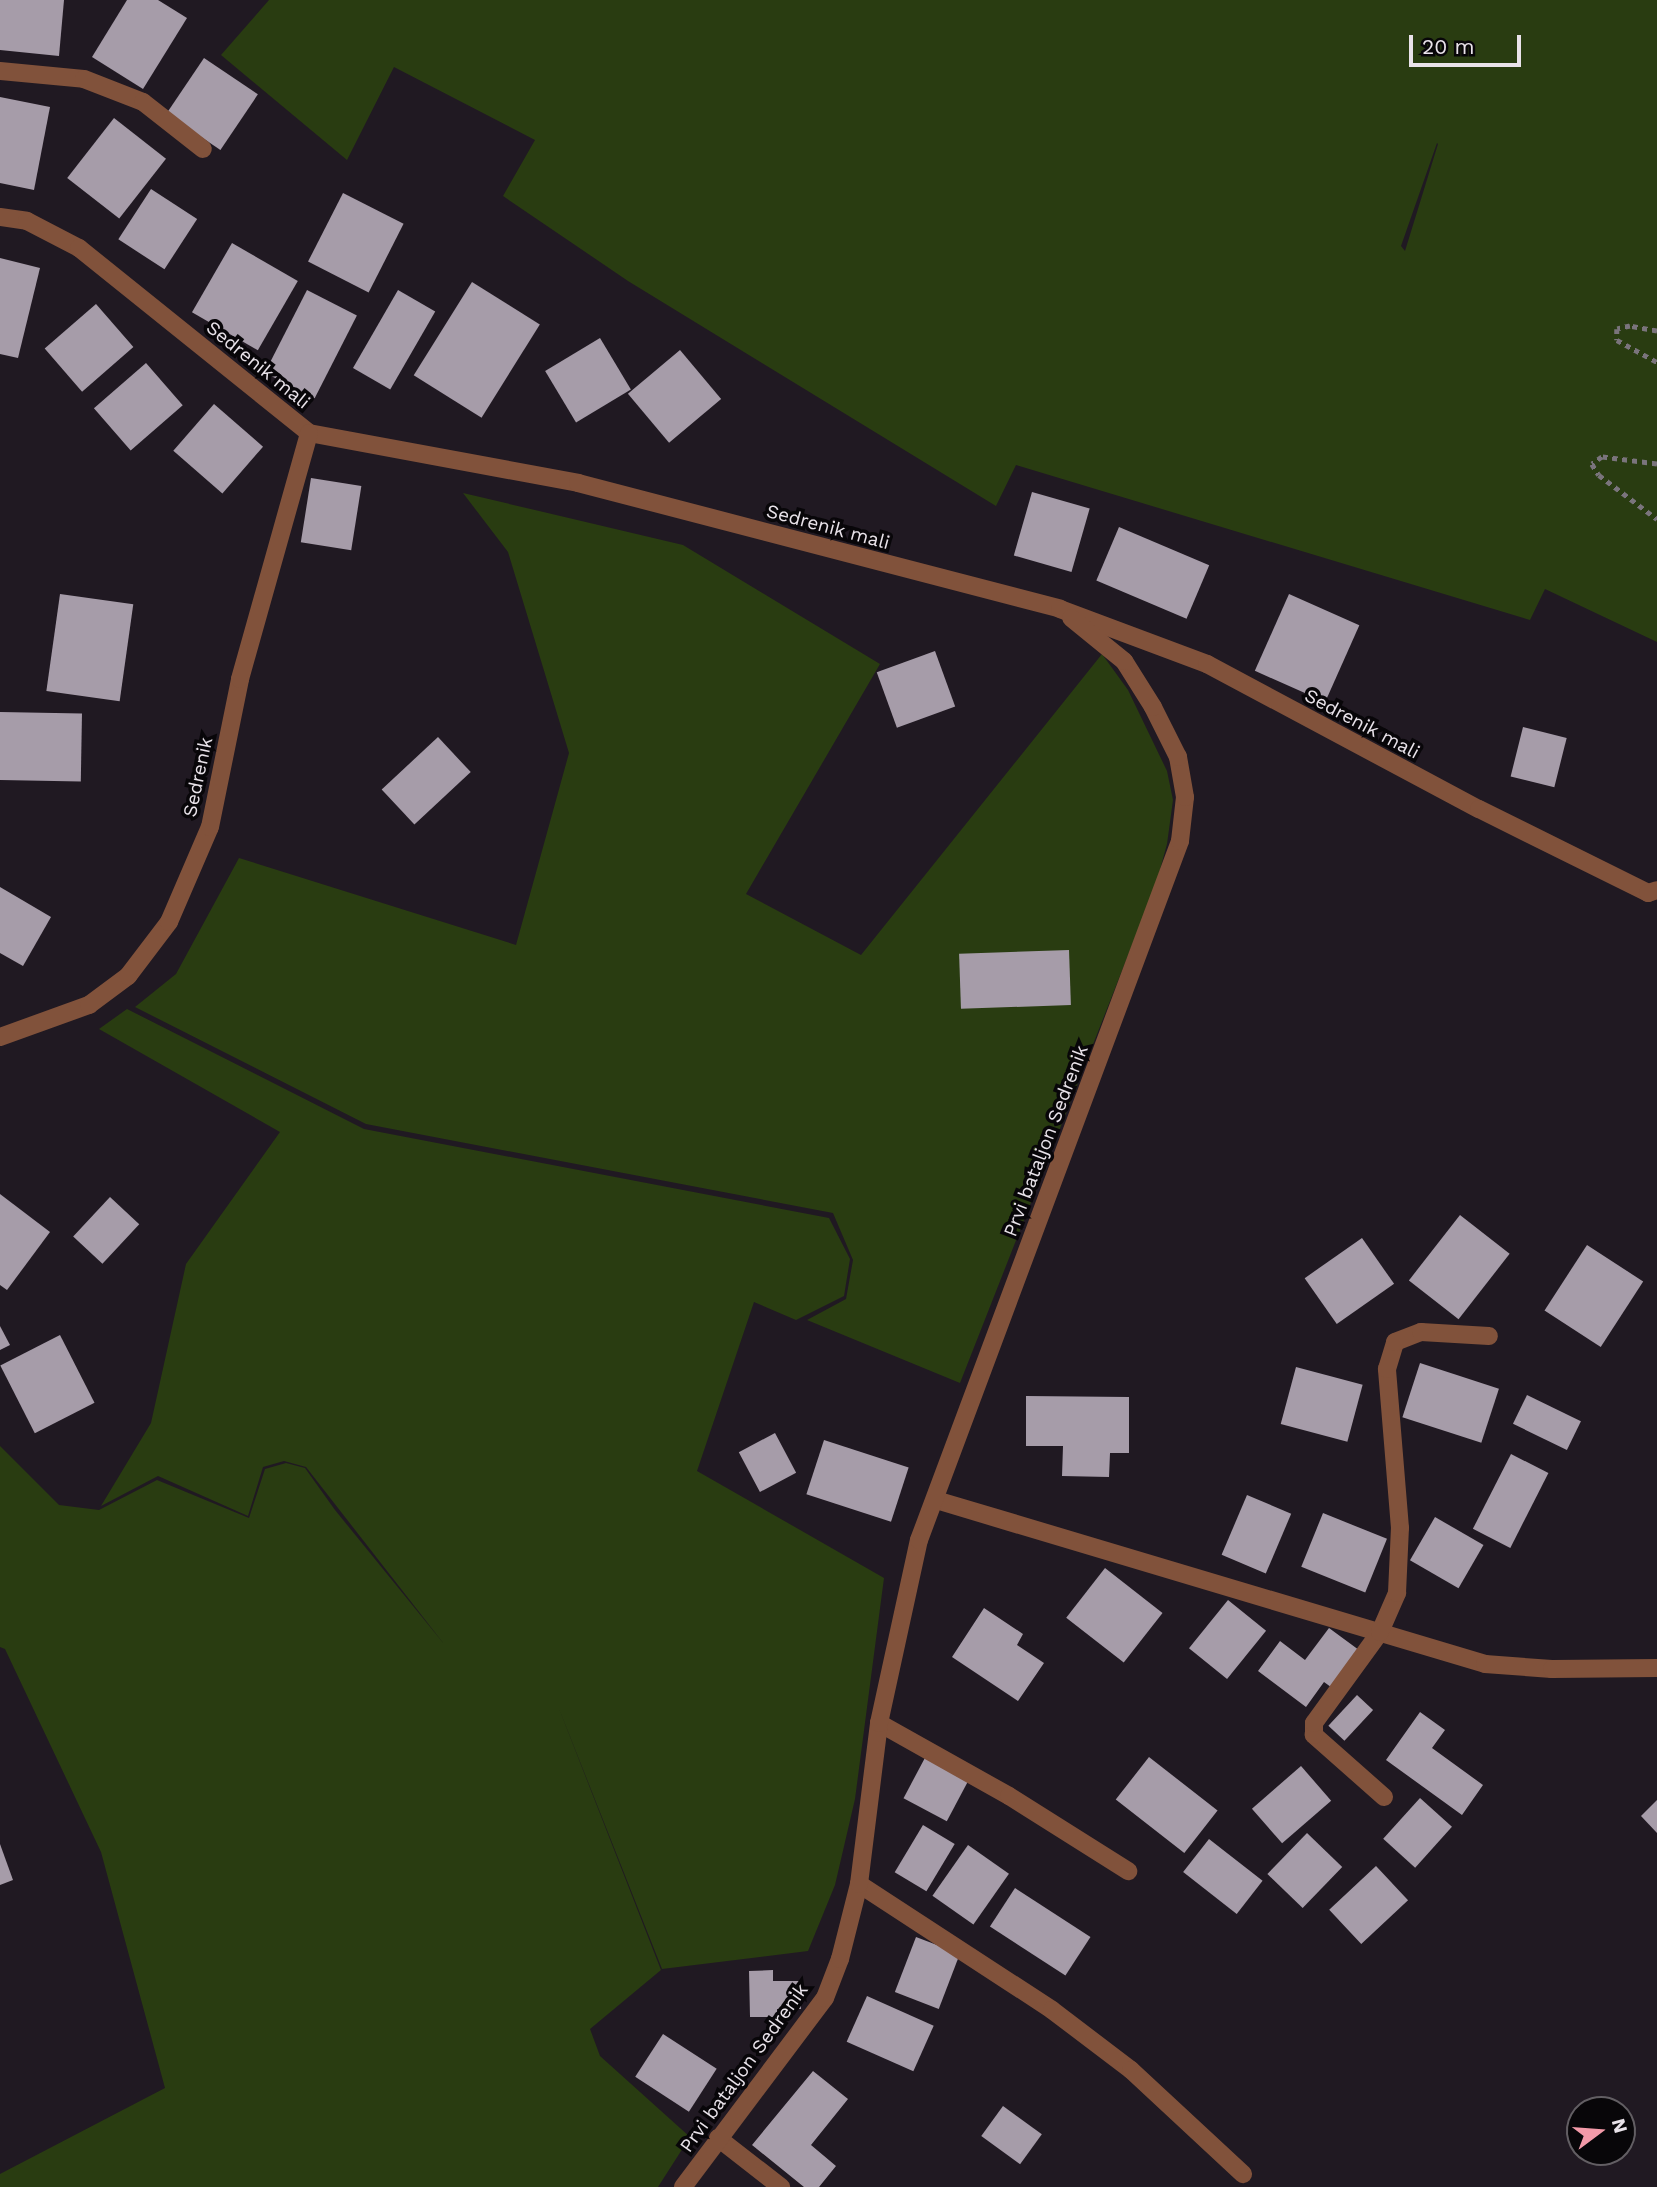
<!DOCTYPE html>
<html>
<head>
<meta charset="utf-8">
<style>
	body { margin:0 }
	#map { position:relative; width:1657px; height:2187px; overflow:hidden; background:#201922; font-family:"Work Sans",sans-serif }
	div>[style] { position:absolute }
	.green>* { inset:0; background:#293c11 }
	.building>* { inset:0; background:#a69ca9; transform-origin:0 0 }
	.path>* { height:4.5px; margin-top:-2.25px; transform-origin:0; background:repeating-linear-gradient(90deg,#7a747c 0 5px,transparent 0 10px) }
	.minor>* { height:18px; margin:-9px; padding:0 9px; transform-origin:9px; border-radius:9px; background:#81523b }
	span { translate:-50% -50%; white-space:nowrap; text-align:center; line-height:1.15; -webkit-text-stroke:7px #080609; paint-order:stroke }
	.street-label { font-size:19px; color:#e9e3ea }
	.north { position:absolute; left:1566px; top:2096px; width:70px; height:70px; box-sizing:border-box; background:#080609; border:2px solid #625e63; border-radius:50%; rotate:74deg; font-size:19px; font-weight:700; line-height:28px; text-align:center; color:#e9e3ea }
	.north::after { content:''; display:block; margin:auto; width:24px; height:32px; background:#f39aa9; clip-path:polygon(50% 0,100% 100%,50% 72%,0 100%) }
	.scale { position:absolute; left:1409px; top:35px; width:112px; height:32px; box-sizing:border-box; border:4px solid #e9e3ea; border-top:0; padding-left:9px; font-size:21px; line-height:24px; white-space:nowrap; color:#e9e3ea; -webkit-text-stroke:5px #080609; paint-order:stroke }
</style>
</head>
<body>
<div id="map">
	<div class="green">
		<div style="clip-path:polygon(evenodd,269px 0,1657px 0,1657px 642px,1545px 589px,1530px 620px,1016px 465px,996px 506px,628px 281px,503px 196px,535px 140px,394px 67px,347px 160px,221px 55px,269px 0,1437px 143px,1438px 144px,1405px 251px,1401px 246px,1437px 143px)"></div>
		<div style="clip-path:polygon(463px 493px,683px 545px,880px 664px,746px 894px,861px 955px,1102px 654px,1128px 690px,1167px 771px,1173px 800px,1167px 844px,1156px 884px,960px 1383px,807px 1320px,846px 1299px,853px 1260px,833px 1213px,366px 1124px,135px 1007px,176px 974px,239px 858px,516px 945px,569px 753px,508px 552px)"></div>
		<div style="clip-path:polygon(127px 1009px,364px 1129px,829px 1218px,850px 1259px,844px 1296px,796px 1320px,754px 1302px,697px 1471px,884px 1578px,855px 1799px,835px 1885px,808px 1951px,662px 1969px,558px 1706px,661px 1970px,590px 2029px,600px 2056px,690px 2137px,658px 2187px,0 2187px,0 2174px,165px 2088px,101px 1852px,5px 1649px,0 1647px,0 1446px,59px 1505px,99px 1510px,157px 1480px,249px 1518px,265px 1469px,286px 1463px,305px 1468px,335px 1510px,444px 1644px,306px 1467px,284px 1461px,263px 1467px,248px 1516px,158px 1476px,101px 1506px,151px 1423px,186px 1264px,280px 1132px,99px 1029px)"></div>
	</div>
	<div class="building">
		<div style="clip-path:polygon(0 0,64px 0,59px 56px,0 50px)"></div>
		<div style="clip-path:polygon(127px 0,158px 0,187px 18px,143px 89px,92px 57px)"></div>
		<div style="left:204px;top:58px;width:65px;height:67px;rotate:34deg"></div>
		<div style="clip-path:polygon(0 97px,50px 107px,34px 190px,0 183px)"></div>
		<div style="left:114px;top:118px;width:66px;height:76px;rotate:38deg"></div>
		<div style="left:151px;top:189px;width:55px;height:60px;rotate:33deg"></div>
		<div style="left:343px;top:193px;width:68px;height:77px;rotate:27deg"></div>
		<div style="left:232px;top:243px;width:76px;height:80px;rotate:30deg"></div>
		<div style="clip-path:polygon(0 258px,40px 268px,18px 358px,0 354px)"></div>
		<div style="left:472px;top:282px;width:80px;height:110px;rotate:32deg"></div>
		<div style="left:307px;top:290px;width:56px;height:93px;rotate:27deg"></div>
		<div style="left:398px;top:290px;width:43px;height:90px;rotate:30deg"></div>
		<div style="left:96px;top:304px;width:57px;height:68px;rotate:49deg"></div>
		<div style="left:600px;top:338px;width:60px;height:64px;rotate:59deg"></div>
		<div style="left:680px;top:350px;width:64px;height:68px;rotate:50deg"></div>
		<div style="left:146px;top:363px;width:56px;height:69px;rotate:49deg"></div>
		<div style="left:214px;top:404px;width:65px;height:62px;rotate:41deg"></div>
		<div style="left:311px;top:478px;width:51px;height:65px;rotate:9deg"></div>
		<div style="left:1032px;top:492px;width:60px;height:66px;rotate:16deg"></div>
		<div style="left:1119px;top:527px;width:98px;height:58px;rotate:23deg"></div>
		<div style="left:60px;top:594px;width:74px;height:98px;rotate:8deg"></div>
		<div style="left:1289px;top:594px;width:77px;height:84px;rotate:24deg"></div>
		<div style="left:935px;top:651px;width:59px;height:62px;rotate:70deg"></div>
		<div style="left:0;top:712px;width:82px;height:68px;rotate:1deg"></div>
		<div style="left:1523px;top:727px;width:45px;height:51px;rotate:14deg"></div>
		<div style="left:438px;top:737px;width:48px;height:77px;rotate:47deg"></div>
		<div style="clip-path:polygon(0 887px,51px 917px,23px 966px,0 953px)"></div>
		<div style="left:1069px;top:950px;width:55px;height:110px;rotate:88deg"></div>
		<div style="clip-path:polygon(0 1194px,50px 1232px,7px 1290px,0 1285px)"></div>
		<div style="left:110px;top:1197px;width:40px;height:54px;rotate:43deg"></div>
		<div style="left:1460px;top:1215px;width:63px;height:83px;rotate:38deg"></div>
		<div style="left:1362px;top:1238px;width:56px;height:70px;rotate:55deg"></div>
		<div style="left:1587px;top:1245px;width:67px;height:78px;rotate:33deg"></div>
		<div style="clip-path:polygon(0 1326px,10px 1345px,0 1350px)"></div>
		<div style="left:60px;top:1335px;width:76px;height:67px;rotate:63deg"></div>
		<div style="left:1420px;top:1363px;width:83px;height:57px;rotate:18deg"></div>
		<div style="left:1296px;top:1367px;width:69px;height:59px;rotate:15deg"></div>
		<div style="left:1527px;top:1395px;width:60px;height:32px;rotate:26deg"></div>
		<div style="clip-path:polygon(1026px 1396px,1129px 1397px,1129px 1453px,1110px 1453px,1109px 1477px,1062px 1476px,1063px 1446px,1026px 1446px)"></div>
		<div style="left:775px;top:1433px;width:45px;height:41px;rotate:62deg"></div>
		<div style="left:824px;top:1440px;width:89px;height:57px;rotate:18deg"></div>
		<div style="left:1511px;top:1454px;width:42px;height:84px;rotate:27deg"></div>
		<div style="left:1247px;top:1495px;width:48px;height:65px;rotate:23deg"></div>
		<div style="left:1323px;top:1513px;width:69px;height:58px;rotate:22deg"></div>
		<div style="left:1435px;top:1517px;width:56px;height:50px;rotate:30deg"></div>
		<div style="left:1105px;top:1568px;width:73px;height:63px;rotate:38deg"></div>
		<div style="left:1228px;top:1600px;width:49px;height:62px;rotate:39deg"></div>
		<div style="clip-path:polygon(984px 1608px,1023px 1634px,1017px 1645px,1044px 1663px,1018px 1701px,952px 1657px)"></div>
		<div style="clip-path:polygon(1329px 1628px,1363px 1653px,1335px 1690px,1324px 1682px,1306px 1707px,1258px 1671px,1280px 1641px,1305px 1660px)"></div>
		<div style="left:1357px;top:1695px;width:22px;height:42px;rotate:43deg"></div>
		<div style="clip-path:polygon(1420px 1712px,1445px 1730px,1432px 1748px,1483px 1785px,1462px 1815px,1386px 1760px)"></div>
		<div style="left:927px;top:1754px;width:49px;height:50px;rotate:28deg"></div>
		<div style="left:1149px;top:1757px;width:87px;height:54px;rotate:38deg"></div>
		<div style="left:1301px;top:1766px;width:46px;height:65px;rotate:49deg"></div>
		<div style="left:1420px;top:1798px;width:43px;height:55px;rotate:42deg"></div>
		<div style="clip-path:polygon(1657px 1800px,1657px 1833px,1641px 1816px)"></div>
		<div style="left:923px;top:1825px;width:37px;height:55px;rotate:31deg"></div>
		<div style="left:1307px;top:1833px;width:49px;height:57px;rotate:44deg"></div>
		<div style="left:1209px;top:1839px;width:68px;height:42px;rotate:38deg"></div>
		<div style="clip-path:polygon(0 1844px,13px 1880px,0 1885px)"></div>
		<div style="left:968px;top:1845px;width:50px;height:62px;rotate:35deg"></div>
		<div style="left:1376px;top:1866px;width:47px;height:64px;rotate:47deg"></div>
		<div style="left:1015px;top:1888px;width:90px;height:46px;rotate:33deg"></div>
		<div style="left:916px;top:1937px;width:47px;height:59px;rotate:21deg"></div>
		<div style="clip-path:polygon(773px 1970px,773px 1981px,800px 1981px,801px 2009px,777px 2009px,777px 2017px,750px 2017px,749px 1971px)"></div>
		<div style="left:867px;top:1996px;width:73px;height:50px;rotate:24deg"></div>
		<div style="left:663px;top:2034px;width:64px;height:51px;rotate:33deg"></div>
		<div style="clip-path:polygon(813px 2071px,848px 2099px,811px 2145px,836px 2166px,819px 2187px,804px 2187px,752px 2145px)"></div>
		<div style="left:1003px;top:2106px;width:48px;height:37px;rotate:36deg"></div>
	</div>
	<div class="path">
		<div style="left:1657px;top:331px;width:27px;rotate:-170deg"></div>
		<div style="left:1630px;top:326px;width:13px;rotate:167deg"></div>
		<div style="left:1617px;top:329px;width:11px;rotate:90deg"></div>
		<div style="left:1617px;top:340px;width:46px;rotate:28.8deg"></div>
		<div style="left:1657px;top:464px;width:55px;rotate:-172.7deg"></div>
		<div style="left:1602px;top:457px;width:12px;rotate:145deg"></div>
		<div style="left:1592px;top:464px;width:13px;rotate:58deg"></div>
		<div style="left:1599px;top:475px;width:73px;rotate:37.2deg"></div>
	</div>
	<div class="minor">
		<div style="left:0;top:71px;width:84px;rotate:5.4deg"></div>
		<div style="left:84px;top:79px;width:63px;rotate:21.3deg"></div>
		<div style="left:143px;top:102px;width:76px;rotate:38.1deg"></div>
		<div style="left:0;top:217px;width:27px;rotate:8deg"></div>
		<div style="left:27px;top:221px;width:59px;rotate:27.4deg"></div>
		<div style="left:79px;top:248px;width:295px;rotate:38.8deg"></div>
		<div style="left:309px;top:433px;width:274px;rotate:10.5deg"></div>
		<div style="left:578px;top:483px;width:498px;rotate:14.6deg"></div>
		<div style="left:1060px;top:609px;width:157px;rotate:20.5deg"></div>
		<div style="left:1207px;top:664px;width:308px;rotate:28.1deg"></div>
		<div style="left:1479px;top:809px;width:189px;rotate:26.4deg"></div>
		<div style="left:1648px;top:893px;width:9px;rotate:-18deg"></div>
		<div style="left:0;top:1037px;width:95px;rotate:-19.8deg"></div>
		<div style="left:89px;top:1005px;width:49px;rotate:-36.6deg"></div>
		<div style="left:128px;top:976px;width:68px;rotate:-52.8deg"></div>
		<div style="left:169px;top:922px;width:103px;rotate:-66.7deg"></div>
		<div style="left:210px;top:827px;width:151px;rotate:-78.5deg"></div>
		<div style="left:240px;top:679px;width:255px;rotate:-74.3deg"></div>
		<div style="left:936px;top:1500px;width:573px;rotate:16.63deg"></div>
		<div style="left:1485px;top:1664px;width:67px;rotate:4.3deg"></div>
		<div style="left:1552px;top:1669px;width:105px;rotate:-0.5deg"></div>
		<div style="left:879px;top:1723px;width:149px;rotate:29.3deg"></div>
		<div style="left:1009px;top:1796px;width:141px;rotate:32.2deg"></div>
		<div style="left:1384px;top:1797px;width:94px;rotate:-138.5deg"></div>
		<div style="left:1314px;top:1735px;width:12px;rotate:-90deg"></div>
		<div style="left:1314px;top:1723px;width:112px;rotate:-54deg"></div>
		<div style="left:1380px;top:1632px;width:43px;rotate:-66.4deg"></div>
		<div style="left:1397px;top:1593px;width:65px;rotate:-87.4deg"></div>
		<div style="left:1400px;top:1528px;width:160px;rotate:-94.7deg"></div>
		<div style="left:1387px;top:1369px;width:28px;rotate:-73deg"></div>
		<div style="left:1395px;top:1342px;width:28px;rotate:-21deg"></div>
		<div style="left:1421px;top:1332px;width:68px;rotate:3.4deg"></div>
		<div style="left:859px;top:1884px;width:230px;rotate:33.1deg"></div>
		<div style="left:1052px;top:2010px;width:99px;rotate:37.2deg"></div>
		<div style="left:1131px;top:2070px;width:153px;rotate:42.9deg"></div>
		<div style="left:718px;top:2138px;width:80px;rotate:37.9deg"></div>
		<div style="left:683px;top:2187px;width:236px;rotate:-53.1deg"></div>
		<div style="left:825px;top:1998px;width:42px;rotate:-69deg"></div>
		<div style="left:840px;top:1959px;width:77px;rotate:-75.8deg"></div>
		<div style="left:859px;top:1884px;width:162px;rotate:-82.9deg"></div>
		<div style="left:879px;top:1723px;width:187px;rotate:-77.7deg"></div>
		<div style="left:919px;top:1540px;width:746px;rotate:-69.52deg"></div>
		<div style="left:1180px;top:841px;width:44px;rotate:-83.5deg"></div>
		<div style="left:1185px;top:797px;width:41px;rotate:-99.9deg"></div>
		<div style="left:1178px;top:757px;width:56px;rotate:-116.6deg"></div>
		<div style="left:1153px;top:707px;width:54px;rotate:-122.2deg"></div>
		<div style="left:1124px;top:661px;width:68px;rotate:-140.9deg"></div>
	</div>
	<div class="street-label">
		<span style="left:258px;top:365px;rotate:39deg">Sedrenik mali</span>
		<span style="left:828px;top:527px;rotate:15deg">Sedrenik mali</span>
		<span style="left:1362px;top:724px;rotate:28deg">Sedrenik mali</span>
		<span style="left:198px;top:777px;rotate:-78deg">Sedrenik</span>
		<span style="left:1046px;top:1141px;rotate:-69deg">Prvi bataljon Sedrenik</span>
		<span style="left:744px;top:2068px;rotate:-54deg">Prvi bataljon Sedrenik</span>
	</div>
	<div class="north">N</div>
	<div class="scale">20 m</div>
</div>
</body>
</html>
